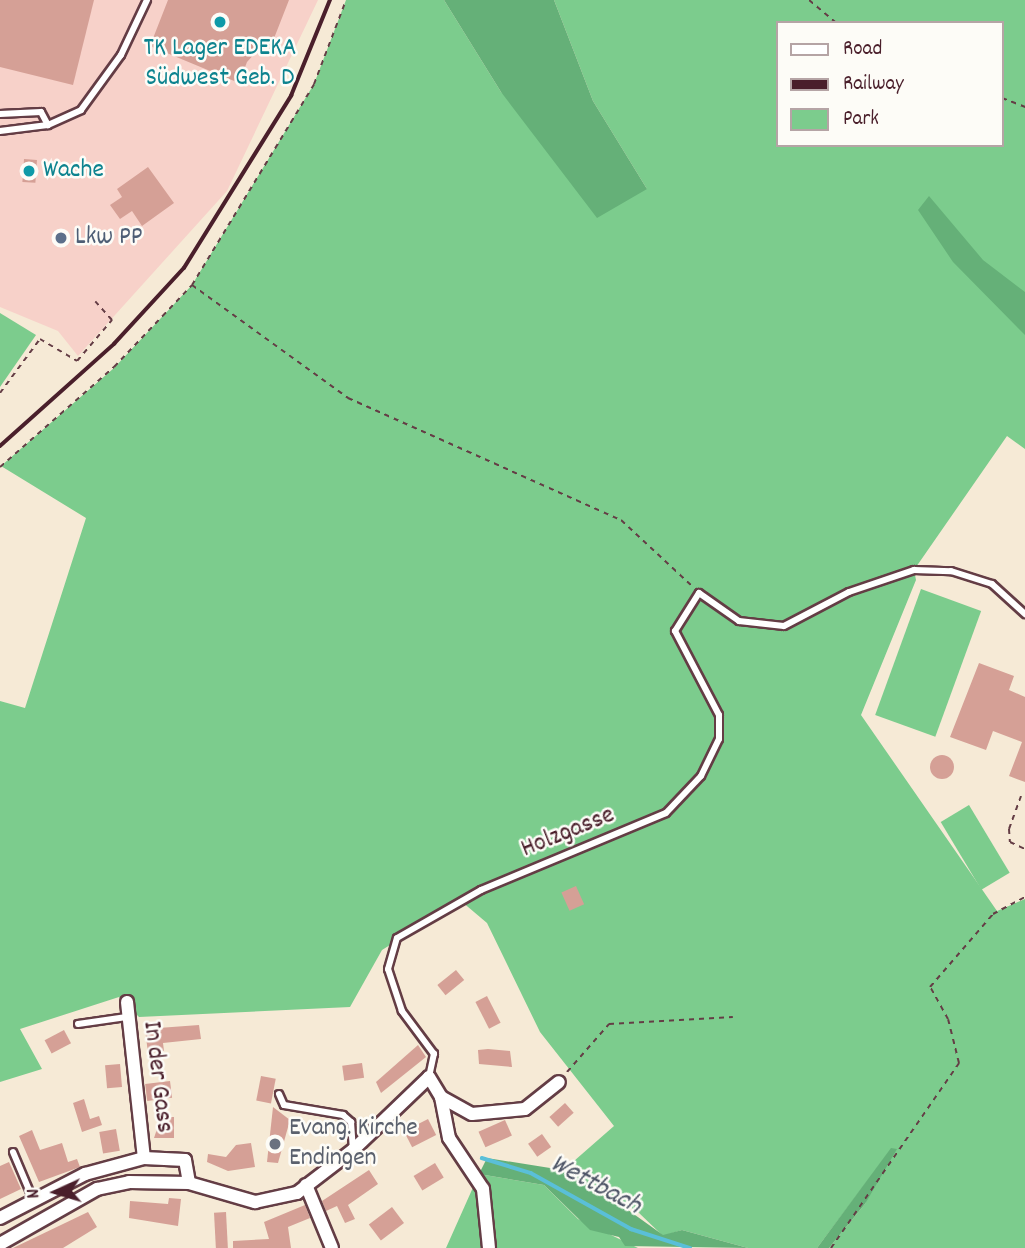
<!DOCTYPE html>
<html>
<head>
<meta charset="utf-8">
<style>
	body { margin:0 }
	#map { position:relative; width:1025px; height:1248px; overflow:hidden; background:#f6ead6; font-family:Dekko,sans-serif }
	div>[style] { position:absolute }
	.built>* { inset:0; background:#f7d1c9 }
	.green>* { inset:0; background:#7ccc8d; transform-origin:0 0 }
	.forest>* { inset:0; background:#65b078 }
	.stream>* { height:3.5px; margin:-1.75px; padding:0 1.75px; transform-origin:1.75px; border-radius:1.75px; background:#5abfd8 }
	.building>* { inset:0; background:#d5a096; transform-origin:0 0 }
	.round { border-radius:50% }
	.path>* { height:2px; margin-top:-1px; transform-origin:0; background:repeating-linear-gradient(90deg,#643d45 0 5px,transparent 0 10px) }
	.roads { filter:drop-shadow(2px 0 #643d45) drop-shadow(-2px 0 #643d45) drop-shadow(0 2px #643d45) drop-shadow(0 -2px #643d45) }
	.service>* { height:6px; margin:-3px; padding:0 3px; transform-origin:3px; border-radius:3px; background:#fff }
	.minor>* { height:12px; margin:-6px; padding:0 6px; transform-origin:6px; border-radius:6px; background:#fff }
	.rail>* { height:3.5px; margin:-1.75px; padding:0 1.75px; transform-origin:1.75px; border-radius:1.75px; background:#4a1f2b }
	.dots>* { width:19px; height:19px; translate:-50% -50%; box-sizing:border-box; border:4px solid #fdfcf7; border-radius:50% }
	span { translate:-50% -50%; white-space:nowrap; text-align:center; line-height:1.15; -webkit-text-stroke:5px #fdfcf7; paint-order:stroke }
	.culture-label { font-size:26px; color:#0d838f }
	.left { translate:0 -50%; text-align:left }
	.service-label { font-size:26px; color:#4e5e75 }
	.street-label { font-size:26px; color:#4a1f2b }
	.worship-label { font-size:26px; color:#5b616d }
	.water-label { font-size:28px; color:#505768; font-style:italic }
	.legend { position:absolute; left:776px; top:21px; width:228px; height:126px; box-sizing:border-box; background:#fdfcf7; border:2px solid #b5a4a5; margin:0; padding:9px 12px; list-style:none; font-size:21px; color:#4a1f2b }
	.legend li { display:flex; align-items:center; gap:14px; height:35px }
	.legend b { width:35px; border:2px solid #b5a4a5 }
	.north { position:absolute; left:21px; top:1157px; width:70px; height:70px; -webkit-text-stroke:5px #fdfcf7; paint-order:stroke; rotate:266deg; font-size:19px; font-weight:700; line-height:28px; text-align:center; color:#4a1f2b }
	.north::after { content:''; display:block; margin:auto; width:24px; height:32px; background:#4a1f2b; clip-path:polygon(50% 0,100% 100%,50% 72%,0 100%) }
</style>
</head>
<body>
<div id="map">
	<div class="built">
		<div style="clip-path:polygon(0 0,318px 0,227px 191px,78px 356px,58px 331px,0 307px)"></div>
	</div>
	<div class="green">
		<div style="clip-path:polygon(evenodd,346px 0,444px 0,501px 92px,647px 189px,593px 101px,554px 0,1025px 0,1025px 449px,1007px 436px,914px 570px,916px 580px,861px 715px,997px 911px,1025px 899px,1025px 1248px,829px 1248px,865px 1204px,884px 1159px,817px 1248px,748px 1248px,682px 1230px,663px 1236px,638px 1212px,566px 1168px,614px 1126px,540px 1032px,487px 923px,461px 901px,382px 950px,350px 1007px,139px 1017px,119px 997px,20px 1029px,42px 1069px,0 1082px,0 701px,25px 708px,86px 518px,1px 466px,114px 368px,192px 285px,314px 84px,346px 0,778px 23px,1002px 23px,1002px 145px,778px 145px,778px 23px)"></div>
		<div style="clip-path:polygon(0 313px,36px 335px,0 387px)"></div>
		<div style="left:921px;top:589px;width:64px;height:134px;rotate:20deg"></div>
		<div style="left:969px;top:805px;width:79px;height:33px;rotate:59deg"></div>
		<div style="clip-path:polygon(479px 1174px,544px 1185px,578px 1219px,638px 1248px,446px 1248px)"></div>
	</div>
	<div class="forest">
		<div style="clip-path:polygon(444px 0,554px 0,593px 101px,647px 189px,597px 218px,501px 92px)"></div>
		<div style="clip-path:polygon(929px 196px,983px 260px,1025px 292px,1025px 335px,953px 262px,918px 210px)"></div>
		<div style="clip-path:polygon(891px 1148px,897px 1149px,865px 1204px,829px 1248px,817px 1248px)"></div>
		<div style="clip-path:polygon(487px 1158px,575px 1172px,663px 1235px,682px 1230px,748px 1248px,625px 1246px,619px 1237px,590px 1230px,544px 1185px,479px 1174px)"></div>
	</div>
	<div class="stream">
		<div style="left:482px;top:1158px;width:51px;rotate:17deg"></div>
		<div style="left:531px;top:1173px;width:115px;rotate:29.2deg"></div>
		<div style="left:631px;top:1229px;width:62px;rotate:17.9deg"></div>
	</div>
	<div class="building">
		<div style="clip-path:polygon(0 0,94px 0,73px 85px,0 67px)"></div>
		<div style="clip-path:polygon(168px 0,289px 0,271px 46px,264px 43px,247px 62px,239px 83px,150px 46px)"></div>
		<div style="left:24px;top:159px;width:13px;height:23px;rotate:4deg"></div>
		<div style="clip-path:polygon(148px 167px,174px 203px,142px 226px,132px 211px,120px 219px,110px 205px,122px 197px,117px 189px)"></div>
		<div style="clip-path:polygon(979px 663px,1014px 676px,1009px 690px,1025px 697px,1025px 782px,1009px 776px,1022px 742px,993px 731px,986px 750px,950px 737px)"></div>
		<div class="round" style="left:930px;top:755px;width:24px;height:24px"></div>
		<div style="left:576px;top:886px;width:20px;height:16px;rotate:66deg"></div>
		<div style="left:456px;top:970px;width:13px;height:24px;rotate:51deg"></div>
		<div style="left:487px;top:996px;width:30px;height:13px;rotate:63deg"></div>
		<div style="clip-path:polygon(199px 1025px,201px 1039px,163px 1043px,164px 1051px,148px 1053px,145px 1029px)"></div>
		<div style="left:64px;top:1030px;width:15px;height:22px;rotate:62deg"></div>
		<div style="clip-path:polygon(418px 1045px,426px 1057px,381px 1093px,376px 1082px)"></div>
		<div style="clip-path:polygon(488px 1049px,510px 1051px,512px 1067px,479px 1064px,478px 1050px)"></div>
		<div style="left:362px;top:1063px;width:15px;height:20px;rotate:82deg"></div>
		<div style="left:120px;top:1064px;width:23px;height:15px;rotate:85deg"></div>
		<div style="left:261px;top:1076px;width:15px;height:25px;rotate:11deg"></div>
		<div style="left:170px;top:1081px;width:17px;height:25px;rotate:83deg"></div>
		<div style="clip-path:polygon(84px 1099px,90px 1119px,99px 1116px,102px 1125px,82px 1132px,73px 1103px)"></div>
		<div style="left:565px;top:1103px;width:13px;height:21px;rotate:48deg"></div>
		<div style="clip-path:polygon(273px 1107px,290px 1120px,278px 1163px,267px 1162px)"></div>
		<div style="clip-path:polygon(161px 1117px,174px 1117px,174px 1138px,154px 1138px)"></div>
		<div style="left:428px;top:1119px;width:18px;height:27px;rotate:63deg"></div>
		<div style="left:505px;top:1120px;width:17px;height:29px;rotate:66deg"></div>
		<div style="left:116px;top:1129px;width:22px;height:17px;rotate:80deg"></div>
		<div style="clip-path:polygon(32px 1130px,40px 1150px,62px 1143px,68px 1162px,77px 1159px,80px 1167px,39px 1182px,19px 1136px)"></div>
		<div style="left:542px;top:1134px;width:16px;height:17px;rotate:55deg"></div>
		<div style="clip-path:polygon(251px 1143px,255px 1167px,228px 1171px,207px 1162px,208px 1154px,226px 1157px,236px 1145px)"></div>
		<div style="clip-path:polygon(9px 1162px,21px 1189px,0 1199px,0 1166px)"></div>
		<div style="left:435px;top:1163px;width:17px;height:25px;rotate:59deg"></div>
		<div style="clip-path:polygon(369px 1170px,378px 1184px,348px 1205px,355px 1219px,345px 1223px,337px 1206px,326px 1211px,322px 1201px)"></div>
		<div style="clip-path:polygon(169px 1198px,181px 1199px,178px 1226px,129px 1218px,130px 1201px,168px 1204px)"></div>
		<div style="clip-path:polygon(305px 1205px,310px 1218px,288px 1227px,291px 1248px,233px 1248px,233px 1241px,269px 1239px,264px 1222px)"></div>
		<div style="left:392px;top:1207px;width:20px;height:29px;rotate:53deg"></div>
		<div style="clip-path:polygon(88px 1212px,97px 1227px,63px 1248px,13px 1248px)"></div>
		<div style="left:226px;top:1212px;width:36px;height:12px;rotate:87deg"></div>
	</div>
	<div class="path">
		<div style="left:809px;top:0;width:35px;rotate:40deg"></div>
		<div style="left:1002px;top:98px;width:25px;rotate:21deg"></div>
		<div style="left:192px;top:285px;width:193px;rotate:35.9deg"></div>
		<div style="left:348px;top:398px;width:299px;rotate:24.1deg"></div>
		<div style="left:621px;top:520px;width:98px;rotate:42.9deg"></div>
		<div style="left:0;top:393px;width:67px;rotate:-53.5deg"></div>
		<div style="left:40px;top:339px;width:43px;rotate:30.7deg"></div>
		<div style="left:77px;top:361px;width:54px;rotate:-49.5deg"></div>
		<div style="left:112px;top:320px;width:25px;rotate:-132deg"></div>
		<div style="left:0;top:467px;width:152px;rotate:-41.3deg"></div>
		<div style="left:114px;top:367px;width:113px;rotate:-46.4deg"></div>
		<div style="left:192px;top:285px;width:235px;rotate:-58.7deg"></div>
		<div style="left:314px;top:84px;width:90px;rotate:-69.1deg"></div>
		<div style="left:1021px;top:796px;width:35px;rotate:110deg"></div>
		<div style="left:1009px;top:829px;width:13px;rotate:86deg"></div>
		<div style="left:1010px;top:842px;width:17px;rotate:25deg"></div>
		<div style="left:567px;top:1072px;width:64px;rotate:-48.8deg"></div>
		<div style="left:609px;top:1024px;width:124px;rotate:-3.2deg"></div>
		<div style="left:831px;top:1248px;width:225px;rotate:-55.3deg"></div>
		<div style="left:959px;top:1063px;width:45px;rotate:-104deg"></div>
		<div style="left:948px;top:1019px;width:37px;rotate:-119deg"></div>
		<div style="left:930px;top:987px;width:96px;rotate:-49.2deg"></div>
		<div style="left:993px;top:914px;width:36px;rotate:-28deg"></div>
	</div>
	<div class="roads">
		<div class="service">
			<div style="left:0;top:114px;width:41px;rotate:-2.8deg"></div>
			<div style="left:41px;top:112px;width:15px;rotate:62deg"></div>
			<div style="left:0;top:131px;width:48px;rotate:-7.1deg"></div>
			<div style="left:48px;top:125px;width:36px;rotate:-24deg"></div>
			<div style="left:81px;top:110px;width:68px;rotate:-54deg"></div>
			<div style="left:121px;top:55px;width:61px;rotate:-64.7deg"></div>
			<div style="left:78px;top:1024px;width:49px;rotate:-8.3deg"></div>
			<div style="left:429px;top:1077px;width:24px;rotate:-78deg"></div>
			<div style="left:434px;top:1054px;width:54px;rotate:-126.7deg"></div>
			<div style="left:402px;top:1011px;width:44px;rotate:-108.4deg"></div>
			<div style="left:388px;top:969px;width:32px;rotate:-74deg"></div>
			<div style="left:397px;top:938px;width:97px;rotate:-29.7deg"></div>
			<div style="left:481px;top:890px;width:200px;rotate:-22.6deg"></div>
			<div style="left:666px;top:813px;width:51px;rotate:-46.6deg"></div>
			<div style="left:701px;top:776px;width:41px;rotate:-64.1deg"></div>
			<div style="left:719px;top:739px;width:24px;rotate:-90deg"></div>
			<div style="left:719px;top:715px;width:95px;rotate:-117.6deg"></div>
			<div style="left:675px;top:631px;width:45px;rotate:-57.7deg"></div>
			<div style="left:699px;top:593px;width:49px;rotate:35deg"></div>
			<div style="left:739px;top:621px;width:45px;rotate:6.3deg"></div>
			<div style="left:784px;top:626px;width:73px;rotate:-27.6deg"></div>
			<div style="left:849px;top:592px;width:69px;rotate:-18.7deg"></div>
			<div style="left:914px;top:570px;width:37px;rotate:2deg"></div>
			<div style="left:951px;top:571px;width:43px;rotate:17.6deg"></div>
			<div style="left:992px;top:584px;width:45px;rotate:42.3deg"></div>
			<div style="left:279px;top:1094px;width:12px;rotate:66deg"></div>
			<div style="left:284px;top:1105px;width:60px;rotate:9.6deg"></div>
			<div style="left:343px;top:1115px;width:11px;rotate:41deg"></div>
			<div style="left:351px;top:1122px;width:26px;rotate:86deg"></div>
			<div style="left:13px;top:1152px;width:49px;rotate:67.1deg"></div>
		</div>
		<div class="minor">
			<div style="left:127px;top:1002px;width:157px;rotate:83.8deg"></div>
			<div style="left:441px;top:1097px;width:42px;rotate:79deg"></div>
			<div style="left:449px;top:1138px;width:61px;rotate:56.3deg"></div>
			<div style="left:483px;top:1189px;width:59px;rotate:84.2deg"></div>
			<div style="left:306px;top:1185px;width:68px;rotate:67.6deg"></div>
			<div style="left:0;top:1218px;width:96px;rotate:-27.4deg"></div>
			<div style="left:85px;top:1174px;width:61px;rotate:-15.2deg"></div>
			<div style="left:144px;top:1158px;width:41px;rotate:2.8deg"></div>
			<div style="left:185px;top:1160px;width:23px;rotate:80deg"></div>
			<div style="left:0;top:1244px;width:112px;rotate:-29.6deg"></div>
			<div style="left:97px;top:1189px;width:33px;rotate:-12deg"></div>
			<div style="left:129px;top:1182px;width:60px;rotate:1deg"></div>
			<div style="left:189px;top:1183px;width:69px;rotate:16.1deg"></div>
			<div style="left:255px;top:1202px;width:43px;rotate:-12.1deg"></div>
			<div style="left:297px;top:1193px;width:71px;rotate:-37.5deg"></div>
			<div style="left:353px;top:1150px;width:105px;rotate:-43.8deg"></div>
			<div style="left:429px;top:1077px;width:23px;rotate:59deg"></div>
			<div style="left:441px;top:1097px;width:35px;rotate:29deg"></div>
			<div style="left:472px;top:1114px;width:53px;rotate:-5.4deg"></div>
			<div style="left:525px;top:1109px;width:43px;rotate:-38.5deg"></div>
		</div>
	</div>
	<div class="rail">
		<div style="left:0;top:446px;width:153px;rotate:-41.8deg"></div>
		<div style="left:114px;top:344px;width:103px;rotate:-47.4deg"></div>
		<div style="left:184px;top:268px;width:203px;rotate:-58.1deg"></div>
		<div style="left:291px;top:96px;width:104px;rotate:-67.9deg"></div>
	</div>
	<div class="dots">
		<div style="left:220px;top:22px;background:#0f9aa8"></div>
		<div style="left:29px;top:171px;background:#0f9aa8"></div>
		<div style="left:61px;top:238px;background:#5c6f8a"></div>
		<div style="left:275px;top:1144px;background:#6b7280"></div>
	</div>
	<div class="culture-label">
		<span style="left:220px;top:64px">TK Lager EDEKA<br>Südwest Geb. D</span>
		<span class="left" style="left:43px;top:171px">Wache</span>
	</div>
	<div class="service-label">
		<span class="left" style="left:75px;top:238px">Lkw PP</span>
	</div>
	<div class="street-label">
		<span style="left:568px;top:833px;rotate:-22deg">Holzgasse</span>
		<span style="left:157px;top:1077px;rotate:83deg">In der Gass</span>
	</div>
	<div class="worship-label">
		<span class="left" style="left:289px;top:1144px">Evang. Kirche<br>Endingen</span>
	</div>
	<div class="water-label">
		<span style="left:595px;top:1186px;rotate:28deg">Wettbach</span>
	</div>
	<ul class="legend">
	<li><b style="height:9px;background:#fff"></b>Road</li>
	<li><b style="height:9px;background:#4a1f2b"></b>Railway</li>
	<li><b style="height:19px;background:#7ccc8d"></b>Park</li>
	</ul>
	<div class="north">N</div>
</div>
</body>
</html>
